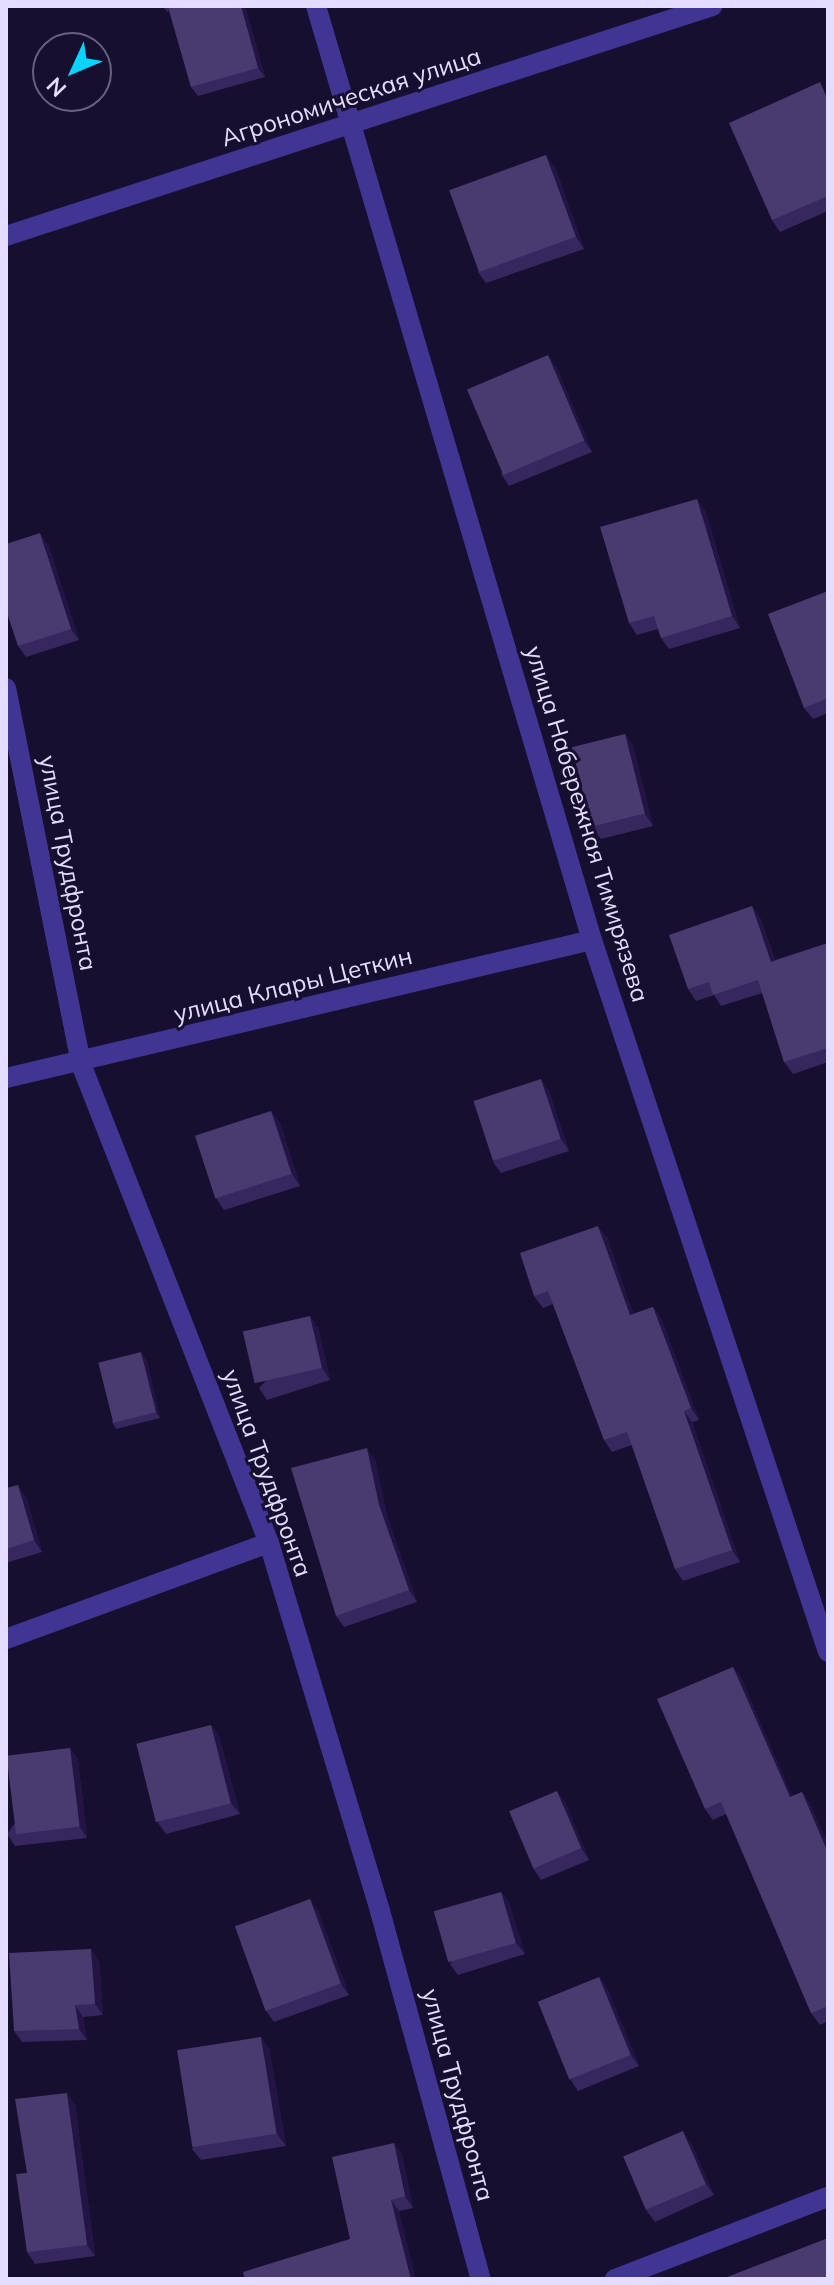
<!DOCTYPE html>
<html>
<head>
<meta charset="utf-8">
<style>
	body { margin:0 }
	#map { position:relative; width:834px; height:2285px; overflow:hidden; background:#170f2f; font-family:Mulish,sans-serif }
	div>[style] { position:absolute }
	.minor>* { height:20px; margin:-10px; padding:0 10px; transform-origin:10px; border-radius:10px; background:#403593 }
	.wall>* { inset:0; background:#36275e }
	.shaded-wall>* { inset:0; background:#221544 }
	.building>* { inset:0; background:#493a6f; transform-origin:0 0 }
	span { translate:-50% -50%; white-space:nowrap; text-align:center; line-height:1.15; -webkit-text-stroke:6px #170f2f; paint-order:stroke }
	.street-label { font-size:24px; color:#e4ddff }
	.frame { position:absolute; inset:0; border:8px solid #e4ddff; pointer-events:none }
	.north { position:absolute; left:32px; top:32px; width:80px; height:80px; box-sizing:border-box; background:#170f2f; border:2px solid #696182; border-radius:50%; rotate:226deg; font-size:22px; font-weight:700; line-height:32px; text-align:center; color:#e4ddff }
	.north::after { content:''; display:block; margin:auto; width:28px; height:36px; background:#09d3ff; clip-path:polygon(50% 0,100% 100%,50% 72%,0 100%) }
</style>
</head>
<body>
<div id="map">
	<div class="minor">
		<div style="left:316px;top:6px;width:974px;rotate:73.54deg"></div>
		<div style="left:592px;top:940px;width:750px;rotate:71.66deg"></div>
		<div style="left:6px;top:236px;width:743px;rotate:-18.04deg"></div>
		<div style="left:6px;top:688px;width:383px;rotate:78.7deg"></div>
		<div style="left:81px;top:1064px;width:515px;rotate:68.57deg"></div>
		<div style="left:269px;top:1543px;width:384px;rotate:73.2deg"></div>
		<div style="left:380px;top:1911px;width:382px;rotate:74.7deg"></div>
		<div style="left:6px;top:1078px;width:602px;rotate:-13.25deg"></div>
		<div style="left:6px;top:1639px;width:280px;rotate:-20.1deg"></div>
		<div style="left:615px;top:2279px;width:228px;rotate:-21.1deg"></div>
	</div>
	<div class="wall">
		<div style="clip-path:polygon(163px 6px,245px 6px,265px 77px,198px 96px,191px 87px,169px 11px,167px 12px)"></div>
		<div style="clip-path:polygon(828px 94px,828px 211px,780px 232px,772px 220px)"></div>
		<div style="clip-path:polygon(555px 167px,584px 249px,486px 283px,478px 272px)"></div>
		<div style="clip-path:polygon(556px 366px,592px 452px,509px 486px,501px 474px)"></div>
		<div style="clip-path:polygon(705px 510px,740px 628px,669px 649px,661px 638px,658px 629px,637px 635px,629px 623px)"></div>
		<div style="clip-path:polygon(48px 544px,79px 640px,26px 657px,18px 646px)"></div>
		<div style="clip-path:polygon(828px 591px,828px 713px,813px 719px,804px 708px)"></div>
		<div style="clip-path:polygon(625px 734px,633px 746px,653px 826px,601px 839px,592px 827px)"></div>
		<div style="clip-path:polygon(752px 906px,760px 918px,775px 960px,828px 943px,828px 1062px,793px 1074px,784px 1062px,762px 993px,721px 1006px,714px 995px,696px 1001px,688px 989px)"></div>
		<div style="clip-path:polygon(549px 1091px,569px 1151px,501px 1173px,493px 1162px)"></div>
		<div style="clip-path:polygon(271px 1111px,280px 1123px,300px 1186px,224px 1210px,216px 1198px)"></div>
		<div style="clip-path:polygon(607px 1237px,633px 1314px,653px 1307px,661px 1318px,699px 1420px,692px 1422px,740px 1562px,683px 1581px,675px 1569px,632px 1445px,612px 1452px,604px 1440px,553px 1304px,543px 1308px,534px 1296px)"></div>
		<div style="clip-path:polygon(318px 1327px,330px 1380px,267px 1400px,259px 1388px)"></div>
		<div style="clip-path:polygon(146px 1358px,160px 1418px,116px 1429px,112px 1422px)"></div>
		<div style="clip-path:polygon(375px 1459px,387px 1516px,417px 1602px,344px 1627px,336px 1616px)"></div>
		<div style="clip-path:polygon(6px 1488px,26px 1497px,42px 1552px,6px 1563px)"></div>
		<div style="clip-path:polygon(733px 1667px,741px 1678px,792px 1796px,802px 1792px,810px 1804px,828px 1845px,828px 2021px,820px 2025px,811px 2013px,726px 1814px,713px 1820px,705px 1809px)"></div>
		<div style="clip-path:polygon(211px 1725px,219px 1736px,240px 1814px,166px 1834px,158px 1823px)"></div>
		<div style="clip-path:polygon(70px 1748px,78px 1760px,87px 1838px,15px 1846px,7px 1834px)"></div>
		<div style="clip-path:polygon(565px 1802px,589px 1860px,541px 1880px,533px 1868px)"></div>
		<div style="clip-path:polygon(501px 1892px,509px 1903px,525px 1954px,458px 1975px,450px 1964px)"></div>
		<div style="clip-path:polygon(310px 1899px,318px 1911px,349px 1995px,274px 2022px,266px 2011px)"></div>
		<div style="clip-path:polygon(99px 1960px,103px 2015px,83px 2017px,87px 2040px,22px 2042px,14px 2031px)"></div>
		<div style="clip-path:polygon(599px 1977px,607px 1988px,639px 2066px,578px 2091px,570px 2079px)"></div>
		<div style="clip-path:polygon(269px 2048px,286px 2146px,201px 2160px,192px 2149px)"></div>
		<div style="clip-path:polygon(75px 2104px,95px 2256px,35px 2264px,27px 2252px)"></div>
		<div style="clip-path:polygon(394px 2143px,402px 2155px,413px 2208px,399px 2211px,350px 2239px)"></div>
		<div style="clip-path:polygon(691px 2143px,714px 2195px,655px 2222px,646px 2210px)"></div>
	</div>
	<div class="shaded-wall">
		<div style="clip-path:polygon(241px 6px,245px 6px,265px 77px,258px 68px)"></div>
		<div style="clip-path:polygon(546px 155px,555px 167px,584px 249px,576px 237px)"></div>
		<div style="clip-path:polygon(548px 355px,556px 366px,592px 452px,584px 441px)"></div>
		<div style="clip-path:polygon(697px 499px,705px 510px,740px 628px,732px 616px)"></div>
		<div style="clip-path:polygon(40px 533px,48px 544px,79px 640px,71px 629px)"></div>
		<div style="clip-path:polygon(625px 734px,633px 746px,653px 826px,645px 814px)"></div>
		<div style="clip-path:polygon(752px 906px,760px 918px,779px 973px,771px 962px)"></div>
		<div style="clip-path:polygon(541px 1079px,549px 1091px,569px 1151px,561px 1139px)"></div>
		<div style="clip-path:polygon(271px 1111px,280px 1123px,300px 1186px,292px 1174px)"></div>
		<div style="clip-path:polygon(598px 1226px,607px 1237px,638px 1327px,630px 1315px)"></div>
		<div style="clip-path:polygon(653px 1307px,661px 1318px,699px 1420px,691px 1408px)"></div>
		<div style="clip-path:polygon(310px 1316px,318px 1327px,330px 1380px,322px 1368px)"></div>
		<div style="clip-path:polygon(141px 1352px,146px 1358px,160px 1418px,156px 1412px)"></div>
		<div style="clip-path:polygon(684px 1411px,692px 1422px,740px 1562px,732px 1550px)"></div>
		<div style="clip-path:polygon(367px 1448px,375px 1459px,387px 1516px,417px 1602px,409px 1590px,379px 1505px)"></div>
		<div style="clip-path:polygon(18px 1485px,26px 1497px,42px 1552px,34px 1540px)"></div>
		<div style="clip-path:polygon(733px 1667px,741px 1678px,798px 1809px,790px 1797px)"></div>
		<div style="clip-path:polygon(211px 1725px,219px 1736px,240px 1814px,231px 1803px)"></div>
		<div style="clip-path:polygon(70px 1748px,78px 1760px,87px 1838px,79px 1826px)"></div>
		<div style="clip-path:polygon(557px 1791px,565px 1802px,589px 1860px,581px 1848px)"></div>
		<div style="clip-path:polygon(802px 1792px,810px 1804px,828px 1845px,828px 1853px)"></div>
		<div style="clip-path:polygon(501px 1892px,509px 1903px,525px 1954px,516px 1943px)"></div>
		<div style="clip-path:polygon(310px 1899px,318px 1911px,349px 1995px,341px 1984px)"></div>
		<div style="clip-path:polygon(91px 1949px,99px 1960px,103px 2015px,95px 2004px)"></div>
		<div style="clip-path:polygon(599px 1977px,607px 1988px,639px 2066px,631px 2055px)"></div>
		<div style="clip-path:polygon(75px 2005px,83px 2017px,87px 2040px,79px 2029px)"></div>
		<div style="clip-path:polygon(261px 2037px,269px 2048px,286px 2146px,277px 2134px)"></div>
		<div style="clip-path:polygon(67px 2093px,75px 2104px,95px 2256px,87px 2245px)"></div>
		<div style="clip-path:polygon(683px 2131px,691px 2143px,714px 2195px,706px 2184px)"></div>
		<div style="clip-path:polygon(394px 2143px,402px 2155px,413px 2208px,405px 2196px)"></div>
		<div style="clip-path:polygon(391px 2200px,399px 2211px,416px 2279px,411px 2279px)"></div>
	</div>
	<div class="building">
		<div style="clip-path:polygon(168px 6px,241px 6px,258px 68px,191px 87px)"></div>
		<div style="clip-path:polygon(820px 82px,828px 100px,828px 196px,772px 220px,729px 123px)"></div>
		<div style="left:546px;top:155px;width:87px;height:103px;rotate:70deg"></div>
		<div style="left:548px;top:355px;width:93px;height:88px;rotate:67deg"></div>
		<div style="clip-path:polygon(697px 499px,732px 616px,661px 638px,654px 616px,629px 623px,600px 527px)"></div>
		<div style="clip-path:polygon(40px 533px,71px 629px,18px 646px,6px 610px,6px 544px)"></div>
		<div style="clip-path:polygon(828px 591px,828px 698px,804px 708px,768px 614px)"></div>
		<div style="left:625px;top:734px;width:82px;height:55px;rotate:76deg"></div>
		<div style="clip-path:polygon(752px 906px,771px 962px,828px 943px,828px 1048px,784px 1062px,758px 980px,713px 995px,709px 982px,688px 989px,669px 935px)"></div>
		<div style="left:541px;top:1079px;width:63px;height:71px;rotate:72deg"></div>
		<div style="left:271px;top:1111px;width:66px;height:80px;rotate:72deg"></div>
		<div style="clip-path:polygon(598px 1226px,630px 1315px,653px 1307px,691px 1408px,684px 1411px,732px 1550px,675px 1569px,627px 1432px,604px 1440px,548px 1291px,534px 1296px,520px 1253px)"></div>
		<div style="left:310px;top:1316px;width:53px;height:69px;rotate:77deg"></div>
		<div style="left:141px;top:1352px;width:62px;height:44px;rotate:76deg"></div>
		<div style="clip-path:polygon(367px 1448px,379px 1505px,409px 1590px,336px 1616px,291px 1468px)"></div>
		<div style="clip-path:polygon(18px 1485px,34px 1540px,6px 1549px,6px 1488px)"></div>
		<div style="clip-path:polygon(733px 1667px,790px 1797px,802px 1792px,828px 1853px,828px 2013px,826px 2007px,811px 2013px,721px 1802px,705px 1809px,657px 1699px)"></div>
		<div style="left:211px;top:1725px;width:81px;height:77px;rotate:76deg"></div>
		<div style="left:70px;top:1748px;width:79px;height:64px;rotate:83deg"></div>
		<div style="left:557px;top:1791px;width:62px;height:52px;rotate:67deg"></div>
		<div style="left:501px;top:1892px;width:53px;height:70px;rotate:74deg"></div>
		<div style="left:310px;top:1899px;width:90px;height:80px;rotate:70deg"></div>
		<div style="clip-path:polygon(91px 1949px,95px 2004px,75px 2005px,79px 2029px,14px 2031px,9px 1953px)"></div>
		<div style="left:599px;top:1977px;width:84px;height:66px;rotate:68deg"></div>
		<div style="left:261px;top:2037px;width:98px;height:85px;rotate:81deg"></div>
		<div style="clip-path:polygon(67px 2093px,87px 2245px,27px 2252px,16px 2174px,27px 2173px,15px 2099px)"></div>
		<div style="left:683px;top:2131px;width:58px;height:65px;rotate:67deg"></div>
		<div style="clip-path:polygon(394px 2143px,405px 2196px,391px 2200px,411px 2279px,245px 2279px,243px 2272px,350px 2239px,332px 2157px)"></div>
		<div style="clip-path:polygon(828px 2238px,828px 2279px,722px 2279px)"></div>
	</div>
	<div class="street-label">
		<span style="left:351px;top:97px;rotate:-18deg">Агрономическая улица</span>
		<span style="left:587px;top:824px;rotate:73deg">улица Набережная Тимирязева</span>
		<span style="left:68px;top:863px;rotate:79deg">улица Трудфронта</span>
		<span style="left:293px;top:985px;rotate:-14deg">улица Клары Цеткин</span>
		<span style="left:267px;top:1473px;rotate:70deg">улица Трудфронта</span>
		<span style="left:458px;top:2095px;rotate:75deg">улица Трудфронта</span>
	</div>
	<div class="frame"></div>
	<div class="north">N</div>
</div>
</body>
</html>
